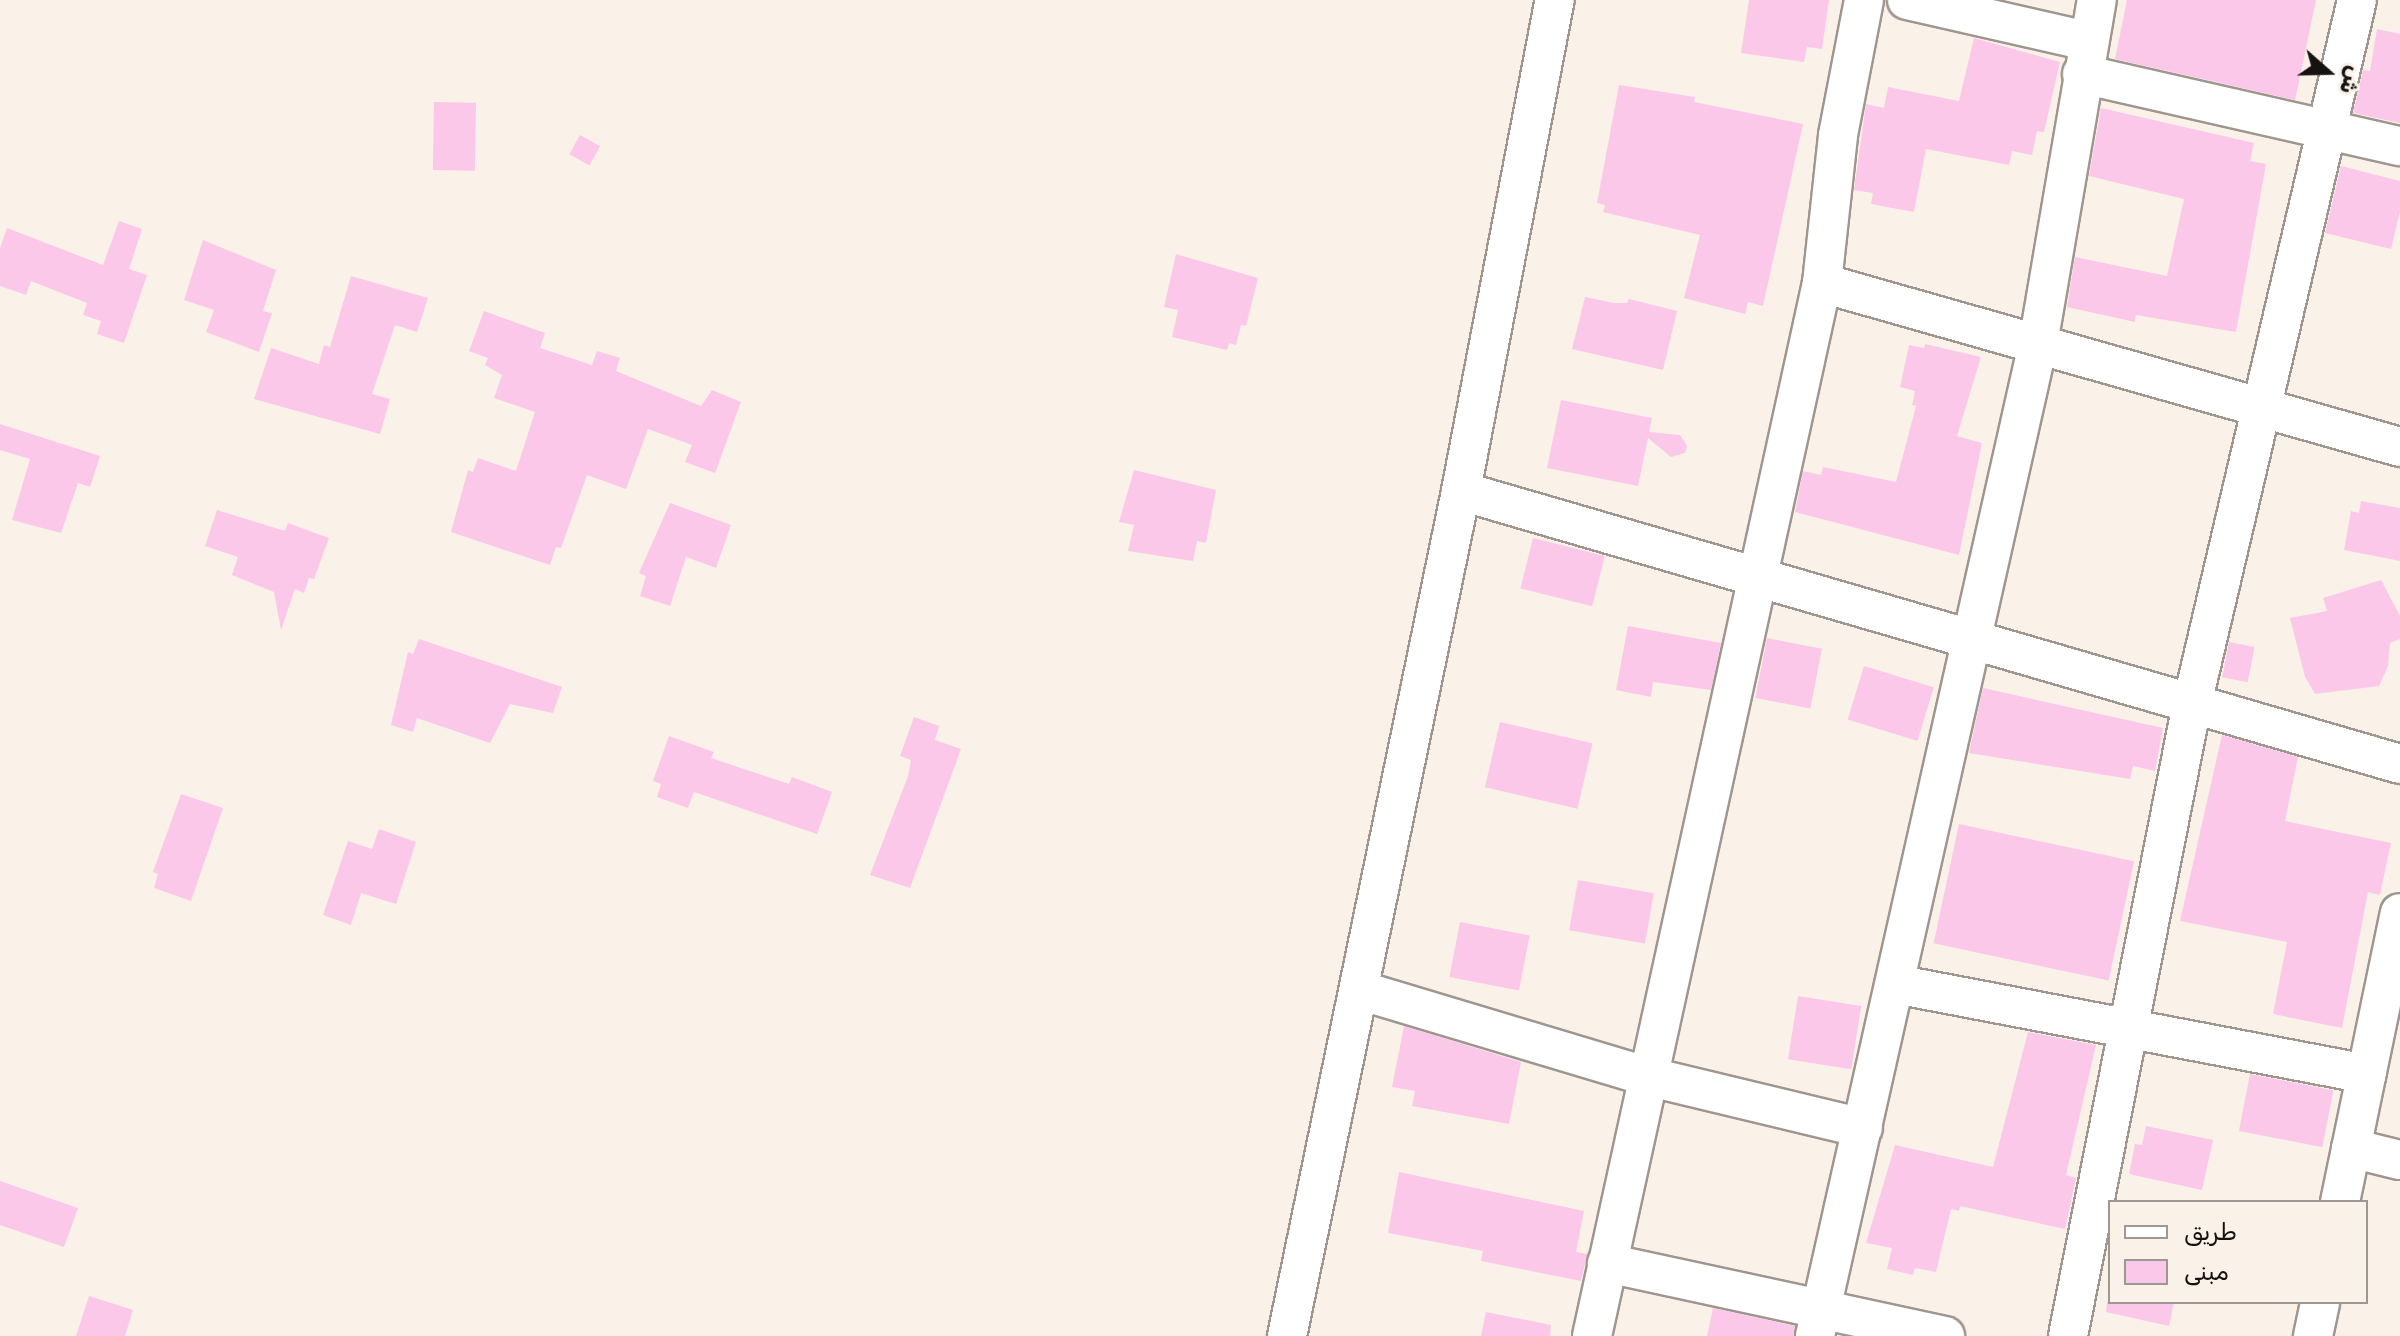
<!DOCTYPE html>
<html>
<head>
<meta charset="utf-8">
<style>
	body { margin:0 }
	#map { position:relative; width:2400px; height:1336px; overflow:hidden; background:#faf1e9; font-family:Rubik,Vazirmatn,sans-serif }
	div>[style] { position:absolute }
	.building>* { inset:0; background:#fcc8e9; transform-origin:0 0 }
	.roads { filter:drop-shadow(2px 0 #9e968f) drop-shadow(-2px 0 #9e968f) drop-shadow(0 2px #9e968f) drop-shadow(0 -2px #9e968f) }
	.minor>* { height:38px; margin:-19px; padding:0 19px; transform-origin:19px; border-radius:19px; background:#fff }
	span { translate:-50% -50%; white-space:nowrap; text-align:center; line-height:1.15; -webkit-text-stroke:6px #faf1e9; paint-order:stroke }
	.legend { position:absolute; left:2108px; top:1200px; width:260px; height:104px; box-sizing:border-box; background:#faf1e9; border:2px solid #9e9892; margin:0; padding:10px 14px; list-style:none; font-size:24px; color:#151210 }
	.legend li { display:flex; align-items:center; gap:16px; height:40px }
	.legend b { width:40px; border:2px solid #9e9892 }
	.north { position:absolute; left:2288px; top:32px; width:80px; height:80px; -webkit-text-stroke:6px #faf1e9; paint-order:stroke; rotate:110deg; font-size:22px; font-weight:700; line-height:32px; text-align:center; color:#151210 }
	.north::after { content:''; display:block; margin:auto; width:28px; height:36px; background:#151210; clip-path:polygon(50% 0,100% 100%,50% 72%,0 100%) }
</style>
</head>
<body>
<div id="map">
	<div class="building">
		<div style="clip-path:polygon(1749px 0,1829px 0,1822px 49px,1807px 47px,1804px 62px,1741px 53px)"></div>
		<div style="clip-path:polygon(2127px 0,2316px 0,2295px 100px,2115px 59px)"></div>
		<div style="clip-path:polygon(2377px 29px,2400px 34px,2400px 123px,2353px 113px,2363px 70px,2370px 71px)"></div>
		<div style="clip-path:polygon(1974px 38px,2060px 62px,2044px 132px,2037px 131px,2032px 155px,2012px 151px,2009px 165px,1926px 149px,1914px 212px,1871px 204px,1873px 193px,1854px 190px,1866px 104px,1884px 108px,1888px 87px,1959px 101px)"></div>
		<div style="clip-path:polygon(1619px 85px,1695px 97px,1694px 102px,1803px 124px,1763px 306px,1748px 302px,1745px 314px,1684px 298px,1700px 235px,1603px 212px,1605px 205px,1597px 203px)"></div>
		<div style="left:434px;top:102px;width:42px;height:68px;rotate:1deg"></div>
		<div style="clip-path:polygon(2101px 108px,2254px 143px,2250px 161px,2266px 164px,2236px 332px,2136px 315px,2135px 322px,2067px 307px,2075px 257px,2167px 276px,2184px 199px,2089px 176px)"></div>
		<div style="left:580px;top:135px;width:23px;height:22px;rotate:29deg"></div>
		<div style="clip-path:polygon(2341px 166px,2400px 181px,2400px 212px,2391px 249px,2325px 233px)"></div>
		<div style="clip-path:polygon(119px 221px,142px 229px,129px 269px,147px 275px,124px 343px,97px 334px,101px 321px,83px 315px,87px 303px,31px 281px,26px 295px,0 286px,0 248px,7px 228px,103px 265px)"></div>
		<div style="clip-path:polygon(203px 240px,276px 270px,263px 311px,272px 313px,259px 352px,206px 332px,214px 310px,184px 300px)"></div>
		<div style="clip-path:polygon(1176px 254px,1258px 278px,1246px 326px,1241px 325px,1236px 345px,1229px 343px,1227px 350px,1172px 337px,1178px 310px,1164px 307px)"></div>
		<div style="clip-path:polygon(351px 276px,428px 298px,417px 332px,395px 325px,372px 394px,390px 399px,380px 434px,254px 399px,271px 348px,319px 364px,324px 345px,330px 347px)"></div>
		<div style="clip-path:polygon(1585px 297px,1614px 303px,1627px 303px,1629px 299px,1677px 311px,1663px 370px,1572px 349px)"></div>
		<div style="clip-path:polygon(484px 311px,545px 333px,540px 348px,592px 365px,597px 351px,620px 358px,616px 371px,701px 406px,712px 390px,741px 402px,715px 473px,685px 462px,692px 445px,648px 429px,626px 489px,587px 475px,561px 548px,556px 547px,550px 565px,451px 532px,468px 470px,473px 472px,478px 458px,516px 471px,535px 412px,494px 398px,502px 375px,485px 365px,488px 358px,469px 351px)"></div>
		<div style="clip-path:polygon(1925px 344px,1981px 357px,1957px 436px,1982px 443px,1959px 555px,1795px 512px,1803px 471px,1821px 475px,1823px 467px,1896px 482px,1916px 406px,1912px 405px,1915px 391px,1900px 387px,1909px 345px,1924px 348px)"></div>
		<div style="clip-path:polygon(1561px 400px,1652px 418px,1649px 432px,1680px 435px,1687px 446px,1685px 453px,1671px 457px,1648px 438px,1638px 486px,1547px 468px)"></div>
		<div style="clip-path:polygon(0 424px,100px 456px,90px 487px,78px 483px,61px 533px,12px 520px,30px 459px,0 450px)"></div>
		<div style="clip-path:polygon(1134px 470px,1216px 490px,1206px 543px,1197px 541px,1193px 561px,1128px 551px,1134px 525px,1119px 522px)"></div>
		<div style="clip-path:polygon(2361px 501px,2400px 508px,2400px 561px,2344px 550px,2351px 511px,2359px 513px)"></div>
		<div style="clip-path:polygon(670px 503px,731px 525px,716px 568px,686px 557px,670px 606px,640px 596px,646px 576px,639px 573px)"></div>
		<div style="clip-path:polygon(217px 510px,285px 531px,288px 523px,329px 538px,314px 579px,309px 578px,304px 593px,295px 589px,281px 630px,274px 592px,232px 575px,238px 557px,205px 546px)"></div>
		<div style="left:1533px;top:538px;width:74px;height:52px;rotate:14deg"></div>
		<div style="clip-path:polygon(2381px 580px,2400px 616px,2400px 639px,2390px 643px,2388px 666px,2379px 686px,2315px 694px,2305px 677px,2290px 618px,2327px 611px,2323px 598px)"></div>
		<div style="clip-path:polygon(1628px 626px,1721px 643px,1711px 690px,1653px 682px,1651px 697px,1616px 690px)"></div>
		<div style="left:1767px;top:638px;width:56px;height:61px;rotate:11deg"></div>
		<div style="clip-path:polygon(419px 639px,562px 687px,553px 713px,510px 704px,490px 743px,417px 718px,413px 732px,391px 725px,408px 652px,413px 654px)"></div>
		<div style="left:2229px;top:642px;width:26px;height:36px;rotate:11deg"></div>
		<div style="left:1864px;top:666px;width:73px;height:56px;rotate:17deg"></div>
		<div style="clip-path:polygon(1983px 688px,2163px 728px,2155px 771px,2133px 766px,2130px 779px,1969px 753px)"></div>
		<div style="clip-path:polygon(914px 717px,939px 726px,935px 740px,961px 749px,910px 888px,870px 875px,908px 776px,911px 760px,900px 756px)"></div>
		<div style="left:1500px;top:722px;width:95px;height:67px;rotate:13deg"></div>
		<div style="clip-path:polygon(2222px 735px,2298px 757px,2285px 821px,2391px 843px,2380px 895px,2368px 892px,2342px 1028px,2273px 1014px,2287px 942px,2180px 921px)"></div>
		<div style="clip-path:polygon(669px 736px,714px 752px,711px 758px,789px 784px,792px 777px,832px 792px,817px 834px,694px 792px,688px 808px,657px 797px,661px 784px,653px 781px)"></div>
		<div style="clip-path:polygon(181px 794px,223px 808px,191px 901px,154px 888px,158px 874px,153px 872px)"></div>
		<div style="left:1959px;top:824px;width:179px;height:122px;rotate:12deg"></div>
		<div style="clip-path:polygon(379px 829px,416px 842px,396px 904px,361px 893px,351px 925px,323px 915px,348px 841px,372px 849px)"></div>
		<div style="left:1578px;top:880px;width:77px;height:51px;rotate:10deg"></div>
		<div style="left:1460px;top:922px;width:71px;height:56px;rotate:11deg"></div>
		<div style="left:1798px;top:996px;width:64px;height:64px;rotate:9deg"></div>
		<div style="clip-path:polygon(1404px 1026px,1521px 1062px,1509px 1124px,1412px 1106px,1415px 1091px,1392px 1087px)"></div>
		<div style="clip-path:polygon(2028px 1032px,2096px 1045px,2066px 1175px,2076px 1178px,2065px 1229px,1960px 1206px,1959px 1211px,1951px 1209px,1936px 1272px,1915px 1268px,1913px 1275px,1887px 1269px,1892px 1248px,1866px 1243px,1895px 1145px,1993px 1167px)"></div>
		<div style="left:2250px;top:1074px;width:85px;height:58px;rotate:11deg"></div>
		<div style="clip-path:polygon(2146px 1126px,2213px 1140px,2202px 1190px,2129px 1174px,2135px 1144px,2142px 1145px)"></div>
		<div style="clip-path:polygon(1399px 1172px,1584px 1211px,1576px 1252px,1587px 1254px,1581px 1281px,1481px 1261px,1483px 1251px,1388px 1233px)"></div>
		<div style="clip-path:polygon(0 1181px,78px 1208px,64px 1247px,0 1225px)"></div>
		<div style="clip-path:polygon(89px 1296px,133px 1310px,125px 1336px,76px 1336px)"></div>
		<div style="clip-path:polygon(2107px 1302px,2174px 1302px,2169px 1326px,2106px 1312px)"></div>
		<div style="clip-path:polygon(1713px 1308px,1795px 1326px,1794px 1336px,1707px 1336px)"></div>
		<div style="clip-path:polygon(1486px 1312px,1551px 1325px,1550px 1336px,1481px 1336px)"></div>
	</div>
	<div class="roads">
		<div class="minor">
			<div style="left:1907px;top:0;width:186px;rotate:12.8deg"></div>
			<div style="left:2082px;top:74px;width:326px;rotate:12.8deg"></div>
			<div style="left:1822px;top:283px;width:601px;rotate:15.84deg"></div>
			<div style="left:1461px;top:491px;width:978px;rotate:16.21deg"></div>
			<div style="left:1895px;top:984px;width:480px;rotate:10.8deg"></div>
			<div style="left:1359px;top:990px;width:300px;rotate:16.7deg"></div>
			<div style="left:1646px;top:1076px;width:223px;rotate:13.5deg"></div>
			<div style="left:2351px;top:1148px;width:50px;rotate:13.8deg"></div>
			<div style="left:2340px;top:1202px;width:295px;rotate:-78.3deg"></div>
			<div style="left:1607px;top:1263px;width:346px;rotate:12.2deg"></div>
			<div style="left:1287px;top:1336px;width:863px;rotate:-78.36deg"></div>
			<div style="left:1461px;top:491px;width:500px;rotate:-79.2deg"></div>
			<div style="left:1592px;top:1336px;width:1078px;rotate:-77.68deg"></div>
			<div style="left:1822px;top:283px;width:149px;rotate:-83.8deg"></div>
			<div style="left:1838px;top:135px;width:137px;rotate:-79.1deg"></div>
			<div style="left:1815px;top:1336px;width:1017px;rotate:-77.33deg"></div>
			<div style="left:2038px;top:344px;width:349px;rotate:-80.3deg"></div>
			<div style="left:2068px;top:1336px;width:644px;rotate:-78.9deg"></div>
			<div style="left:2192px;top:704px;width:723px;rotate:-76.81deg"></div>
			<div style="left:2313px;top:1336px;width:35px;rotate:-78deg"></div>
		</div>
	</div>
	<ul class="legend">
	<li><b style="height:10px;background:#fff"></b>طريق</li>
	<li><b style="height:22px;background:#fcc8e9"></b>مبنى</li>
	</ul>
	<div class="north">ش</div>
</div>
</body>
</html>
